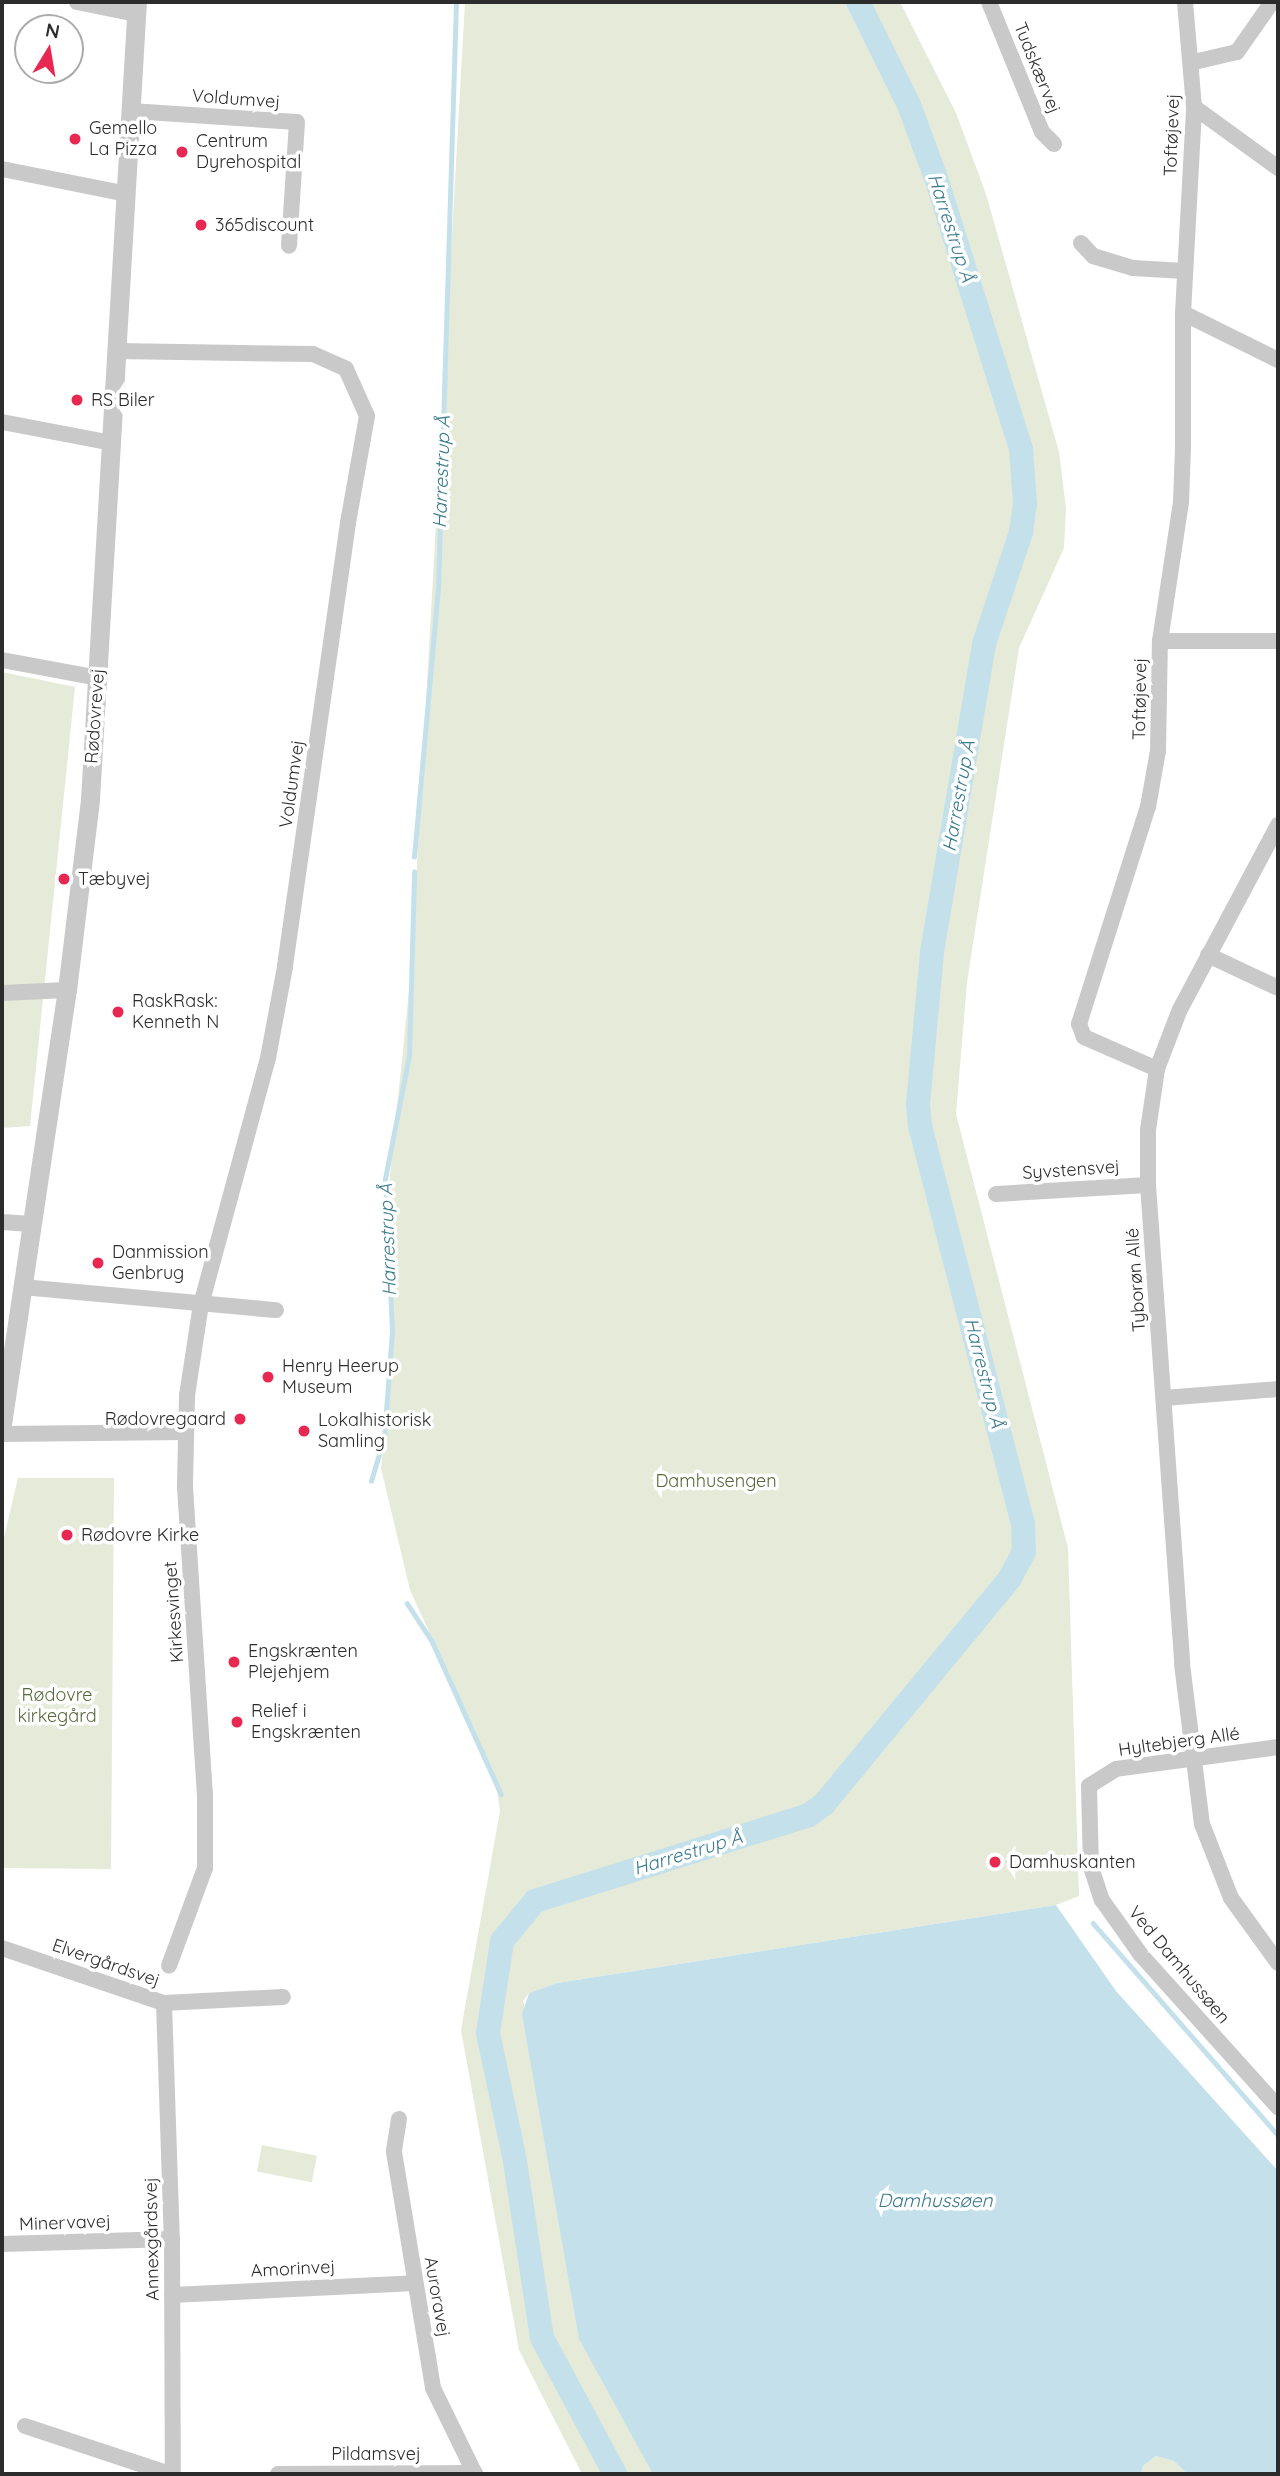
<!DOCTYPE html>
<html>
<head>
<meta charset="utf-8">
<style>
	body { margin:0 }
	#map { position:relative; width:1280px; height:2476px; overflow:hidden; background:#fff; font-family:Quicksand,sans-serif }
	div>[style] { position:absolute }
	.green>* { inset:0; background:#e5ead9; transform-origin:0 0 }
	.water>* { inset:0; background:#c4e1eb }
	.stream>* { height:4.5px; margin:-2.25px; padding:0 2.25px; transform-origin:2.25px; border-radius:2.25px; background:#c4e1eb }
	.river>* { height:24px; margin:-12px; padding:0 12px; transform-origin:12px; border-radius:12px; background:#c4e1eb }
	.minor>* { height:16px; margin:-8px; padding:0 8px; transform-origin:8px; border-radius:8px; background:#c9c9c9 }
	.tertiary>* { height:19px; margin:-9.5px; padding:0 9.5px; transform-origin:9.5px; border-radius:9.5px; background:#c9c9c9 }
	.dots>* { width:19px; height:19px; translate:-50% -50%; box-sizing:border-box; border:4px solid #fff; border-radius:50% }
	span { translate:-50% -50%; white-space:nowrap; text-align:center; line-height:1.15; -webkit-text-stroke:7px #fff; paint-order:stroke }
	.street-label { font-size:18px; color:#2c2c2c }
	.poi-label { font-size:18px; color:#2c2c2c }
	.left { translate:0 -50%; text-align:left }
	.right { translate:-100% -50%; text-align:right }
	.park-label { font-size:18px; color:#566839 }
	.water-label { font-size:19px; color:#397a8f; font-style:italic }
	.frame { position:absolute; inset:0; border:4px solid #2c2c2c; pointer-events:none }
	.north { position:absolute; left:14px; top:14px; width:70px; height:70px; box-sizing:border-box; background:#fff; border:2px solid #ababab; border-radius:50%; rotate:11deg; font-size:19px; font-weight:700; line-height:28px; text-align:center; color:#2c2c2c }
	.north::after { content:''; display:block; margin:auto; width:24px; height:32px; background:#e92851; clip-path:polygon(50% 0,100% 100%,50% 72%,0 100%) }
</style>
</head>
<body>
<div id="map">
	<div class="green">
		<div style="clip-path:polygon(465px 2px,900px 2px,956px 113px,986px 194px,1059px 452px,1066px 508px,1064px 548px,1019px 648px,967px 982px,956px 1114px,1068px 1548px,1079px 1896px,1056px 1905px,557px 1983px,529px 1993px,523px 2001px,653px 2474px,582px 2474px,519px 2350px,461px 2030px,500px 1811px,495px 1776px,410px 1590px,381px 1468px,393px 1363px,388px 1195px,411px 972px)"></div>
		<div style="clip-path:polygon(2px 672px,75px 687px,30px 1126px,2px 1128px)"></div>
		<div style="clip-path:polygon(18px 1478px,114px 1478px,111px 1869px,2px 1868px,2px 1546px)"></div>
		<div style="left:262px;top:2145px;width:56px;height:27px;rotate:11deg"></div>
		<div style="clip-path:polygon(1156px 2456px,1174px 2461px,1187px 2474px,1141px 2474px,1143px 2466px)"></div>
	</div>
	<div class="water">
		<div style="clip-path:polygon(1056px 1905px,1116px 1991px,1278px 2171px,1278px 2474px,1187px 2474px,1174px 2461px,1156px 2456px,1143px 2466px,1141px 2474px,653px 2474px,579px 2339px,522px 2014px,529px 1993px,557px 1983px)"></div>
	</div>
	<div class="stream">
		<div style="left:414px;top:857px;width:270px;rotate:-84.9deg"></div>
		<div style="left:438px;top:588px;width:586px;rotate:-88.24deg"></div>
		<div style="left:371px;top:1481px;width:45px;rotate:-73.2deg"></div>
		<div style="left:384px;top:1438px;width:106px;rotate:-85.7deg"></div>
		<div style="left:392px;top:1332px;width:153px;rotate:-92.6deg"></div>
		<div style="left:385px;top:1179px;width:125px;rotate:-79deg"></div>
		<div style="left:409px;top:1056px;width:184px;rotate:-88.4deg"></div>
		<div style="left:407px;top:1603px;width:45px;rotate:56.7deg"></div>
		<div style="left:432px;top:1641px;width:168px;rotate:65.7deg"></div>
		<div style="left:1093px;top:1923px;width:281px;rotate:48.9deg"></div>
	</div>
	<div class="river">
		<div style="left:615px;top:2474px;width:154px;rotate:-118.2deg"></div>
		<div style="left:542px;top:2338px;width:179px;rotate:-98.7deg"></div>
		<div style="left:515px;top:2161px;width:131px;rotate:-101.9deg"></div>
		<div style="left:488px;top:2033px;width:93px;rotate:-81.3deg"></div>
		<div style="left:502px;top:1941px;width:52px;rotate:-50.5deg"></div>
		<div style="left:535px;top:1901px;width:287px;rotate:-17.4deg"></div>
		<div style="left:809px;top:1815px;width:19px;rotate:-36deg"></div>
		<div style="left:824px;top:1804px;width:293px;rotate:-50.5deg"></div>
		<div style="left:1010px;top:1578px;width:30px;rotate:-62deg"></div>
		<div style="left:1024px;top:1552px;width:28px;rotate:-92deg"></div>
		<div style="left:1023px;top:1524px;width:410px;rotate:-104.5deg"></div>
		<div style="left:920px;top:1127px;width:23px;rotate:-95deg"></div>
		<div style="left:918px;top:1104px;width:153px;rotate:-84.7deg"></div>
		<div style="left:932px;top:952px;width:312px;rotate:-80.4deg"></div>
		<div style="left:984px;top:644px;width:118px;rotate:-71.7deg"></div>
		<div style="left:1021px;top:532px;width:29px;rotate:-82deg"></div>
		<div style="left:1025px;top:503px;width:54px;rotate:-94.2deg"></div>
		<div style="left:1021px;top:449px;width:284px;rotate:-107.4deg"></div>
		<div style="left:936px;top:178px;width:78px;rotate:-110.3deg"></div>
		<div style="left:909px;top:105px;width:115px;rotate:-116.3deg"></div>
	</div>
	<div class="minor">
		<div style="left:77px;top:2px;width:60px;rotate:11.5deg"></div>
		<div style="left:989px;top:2px;width:140px;rotate:67.8deg"></div>
		<div style="left:1042px;top:132px;width:17px;rotate:45deg"></div>
		<div style="left:1194px;top:62px;width:44px;rotate:-13.1deg"></div>
		<div style="left:1237px;top:52px;width:61px;rotate:-55deg"></div>
		<div style="left:1194px;top:107px;width:104px;rotate:36deg"></div>
		<div style="left:131px;top:111px;width:166px;rotate:3.8deg"></div>
		<div style="left:297px;top:122px;width:124px;rotate:93.7deg"></div>
		<div style="left:2px;top:169px;width:127px;rotate:11.3deg"></div>
		<div style="left:1081px;top:243px;width:18px;rotate:47deg"></div>
		<div style="left:1093px;top:256px;width:42px;rotate:16.7deg"></div>
		<div style="left:1133px;top:268px;width:51px;rotate:3.4deg"></div>
		<div style="left:1183px;top:313px;width:106px;rotate:26.3deg"></div>
		<div style="left:117px;top:351px;width:196px;rotate:0.9deg"></div>
		<div style="left:313px;top:354px;width:36px;rotate:24deg"></div>
		<div style="left:346px;top:369px;width:51px;rotate:65.9deg"></div>
		<div style="left:367px;top:416px;width:109px;rotate:100.1deg"></div>
		<div style="left:348px;top:523px;width:448px;rotate:98.1deg"></div>
		<div style="left:285px;top:967px;width:93px;rotate:100.6deg"></div>
		<div style="left:268px;top:1058px;width:255px;rotate:105.2deg"></div>
		<div style="left:201px;top:1304px;width:93px;rotate:98.7deg"></div>
		<div style="left:187px;top:1396px;width:91px;rotate:91.3deg"></div>
		<div style="left:185px;top:1487px;width:308px;rotate:86.3deg"></div>
		<div style="left:205px;top:1794px;width:74px;rotate:90deg"></div>
		<div style="left:205px;top:1868px;width:104px;rotate:110.2deg"></div>
		<div style="left:2px;top:422px;width:112px;rotate:10.8deg"></div>
		<div style="left:1160px;top:641px;width:118px"></div>
		<div style="left:2px;top:660px;width:99px;rotate:10.5deg"></div>
		<div style="left:1278px;top:825px;width:208px;rotate:118deg"></div>
		<div style="left:1180px;top:1009px;width:64px;rotate:111deg"></div>
		<div style="left:1157px;top:1069px;width:62px;rotate:98.4deg"></div>
		<div style="left:1148px;top:1130px;width:55px;rotate:90deg"></div>
		<div style="left:1148px;top:1185px;width:480px;rotate:85.9deg"></div>
		<div style="left:1182px;top:1664px;width:161px;rotate:82.9deg"></div>
		<div style="left:1202px;top:1824px;width:79px;rotate:68.6deg"></div>
		<div style="left:1231px;top:1898px;width:80px;rotate:54.1deg"></div>
		<div style="left:1208px;top:955px;width:77px;rotate:25.2deg"></div>
		<div style="left:2px;top:993px;width:65px;rotate:-2.6deg"></div>
		<div style="left:1157px;top:1069px;width:80px;rotate:-156.3deg"></div>
		<div style="left:1084px;top:1037px;width:14px;rotate:-111deg"></div>
		<div style="left:1079px;top:1024px;width:228px;rotate:-72.4deg"></div>
		<div style="left:1148px;top:807px;width:57px;rotate:-79.9deg"></div>
		<div style="left:1158px;top:751px;width:110px;rotate:-89deg"></div>
		<div style="left:1160px;top:641px;width:141px;rotate:-81.4deg"></div>
		<div style="left:1181px;top:502px;width:54px;rotate:-87.9deg"></div>
		<div style="left:1183px;top:448px;width:135px;rotate:-90deg"></div>
		<div style="left:1183px;top:313px;width:206px;rotate:-86.9deg"></div>
		<div style="left:1194px;top:107px;width:105px;rotate:-94.9deg"></div>
		<div style="left:996px;top:1194px;width:152px;rotate:-3.4deg"></div>
		<div style="left:2px;top:1222px;width:29px;rotate:4deg"></div>
		<div style="left:22px;top:1287px;width:255px;rotate:5.2deg"></div>
		<div style="left:1164px;top:1398px;width:114px;rotate:-4.5deg"></div>
		<div style="left:2px;top:1434px;width:183px;rotate:-0.6deg"></div>
		<div style="left:1278px;top:1747px;width:163px;rotate:172.3deg"></div>
		<div style="left:1116px;top:1769px;width:32px;rotate:148deg"></div>
		<div style="left:1089px;top:1786px;width:81px;rotate:88.6deg"></div>
		<div style="left:1091px;top:1867px;width:35px;rotate:72deg"></div>
		<div style="left:1102px;top:1900px;width:67px;rotate:54.7deg"></div>
		<div style="left:1141px;top:1955px;width:205px;rotate:48deg"></div>
		<div style="left:2px;top:1948px;width:171px;rotate:18.8deg"></div>
		<div style="left:164px;top:2003px;width:119px;rotate:-2.9deg"></div>
		<div style="left:164px;top:2003px;width:236px;rotate:88.1deg"></div>
		<div style="left:172px;top:2239px;width:235px;rotate:89.8deg"></div>
		<div style="left:399px;top:2119px;width:33px;rotate:99deg"></div>
		<div style="left:394px;top:2152px;width:239px;rotate:80.6deg"></div>
		<div style="left:433px;top:2388px;width:96px;rotate:64deg"></div>
		<div style="left:2px;top:2244px;width:170px;rotate:-1.7deg"></div>
		<div style="left:172px;top:2295px;width:243px;rotate:-2.8deg"></div>
		<div style="left:25px;top:2426px;width:153px;rotate:18.3deg"></div>
		<div style="left:278px;top:2474px;width:197px;rotate:-0.3deg"></div>
	</div>
	<div class="tertiary">
		<div style="left:2px;top:1424px;width:439px;rotate:-81.5deg"></div>
		<div style="left:67px;top:990px;width:192px;rotate:-83.1deg"></div>
		<div style="left:90px;top:799px;width:798px;rotate:-86.63deg"></div>
	</div>
	<div class="dots">
		<div style="left:75px;top:139px;background:#e92851"></div>
		<div style="left:182px;top:152px;background:#e92851"></div>
		<div style="left:201px;top:225px;background:#e92851"></div>
		<div style="left:77px;top:400px;background:#e92851"></div>
		<div style="left:64px;top:879px;background:#e92851"></div>
		<div style="left:118px;top:1012px;background:#e92851"></div>
		<div style="left:98px;top:1263px;background:#e92851"></div>
		<div style="left:268px;top:1377px;background:#e92851"></div>
		<div style="left:240px;top:1419px;background:#e92851"></div>
		<div style="left:304px;top:1431px;background:#e92851"></div>
		<div style="left:67px;top:1535px;background:#e92851"></div>
		<div style="left:234px;top:1662px;background:#e92851"></div>
		<div style="left:237px;top:1722px;background:#e92851"></div>
		<div style="left:995px;top:1862px;background:#e92851"></div>
	</div>
	<div class="street-label">
		<span style="left:1037px;top:68px;rotate:68deg">Tudskærvej</span>
		<span style="left:236px;top:99px;rotate:4deg">Voldumvej</span>
		<span style="left:1172px;top:135px;rotate:-88deg">Toftøjevej</span>
		<span style="left:1140px;top:699px;rotate:-89deg">Toftøjevej</span>
		<span style="left:95px;top:716px;rotate:-86deg">Rødovrevej</span>
		<span style="left:292px;top:784px;rotate:-82deg">Voldumvej</span>
		<span style="left:1071px;top:1170px;rotate:-4deg">Syvstensvej</span>
		<span style="left:1136px;top:1280px;rotate:-94deg">Tyborøn Allé</span>
		<span style="left:174px;top:1612px;rotate:-94deg">Kirkesvinget</span>
		<span style="left:1179px;top:1742px;rotate:-8deg">Hyltebjerg Allé</span>
		<span style="left:106px;top:1963px;rotate:19deg">Elvergårdsvej</span>
		<span style="left:1179px;top:1965px;rotate:50deg">Ved Damhussøen</span>
		<span style="left:65px;top:2223px;rotate:-2deg">Minervavej</span>
		<span style="left:152px;top:2239px;rotate:-91deg">Annexgårdsvej</span>
		<span style="left:293px;top:2269px;rotate:-3deg">Amorinvej</span>
		<span style="left:437px;top:2297px;rotate:80deg">Auroravej</span>
		<span style="left:376px;top:2454px">Pildamsvej</span>
	</div>
	<div class="poi-label">
		<span class="left" style="left:89px;top:139px">Gemello<br>La Pizza</span>
		<span class="left" style="left:196px;top:152px">Centrum<br>Dyrehospital</span>
		<span class="left" style="left:215px;top:225px">365discount</span>
		<span class="left" style="left:91px;top:400px">RS Biler</span>
		<span class="left" style="left:78px;top:879px">Tæbyvej</span>
		<span class="left" style="left:132px;top:1012px">RaskRask:<br>Kenneth N</span>
		<span class="left" style="left:112px;top:1263px">Danmission<br>Genbrug</span>
		<span class="left" style="left:282px;top:1377px">Henry Heerup<br>Museum</span>
		<span class="right" style="left:226px;top:1419px">Rødovregaard</span>
		<span class="left" style="left:318px;top:1431px">Lokalhistorisk<br>Samling</span>
		<span class="left" style="left:81px;top:1535px">Rødovre Kirke</span>
		<span class="left" style="left:248px;top:1662px">Engskrænten<br>Plejehjem</span>
		<span class="left" style="left:251px;top:1722px">Relief i<br>Engskrænten</span>
		<span class="left" style="left:1009px;top:1862px">Damhuskanten</span>
	</div>
	<div class="park-label">
		<span style="left:716px;top:1481px">Damhusengen</span>
		<span style="left:57px;top:1706px">Rødovre<br>kirkegård</span>
	</div>
	<div class="water-label">
		<span style="left:951px;top:228px;rotate:72deg">Harrestrup Å</span>
		<span style="left:442px;top:472px;rotate:-88deg">Harrestrup Å</span>
		<span style="left:959px;top:796px;rotate:-80deg">Harrestrup Å</span>
		<span style="left:388px;top:1240px;rotate:-92deg">Harrestrup Å</span>
		<span style="left:984px;top:1373px;rotate:76deg">Harrestrup Å</span>
		<span style="left:688px;top:1853px;rotate:-17deg">Harrestrup Å</span>
		<span style="left:935px;top:2201px">Damhussøen</span>
	</div>
	<div class="frame"></div>
	<div class="north">N</div>
</div>
</body>
</html>
